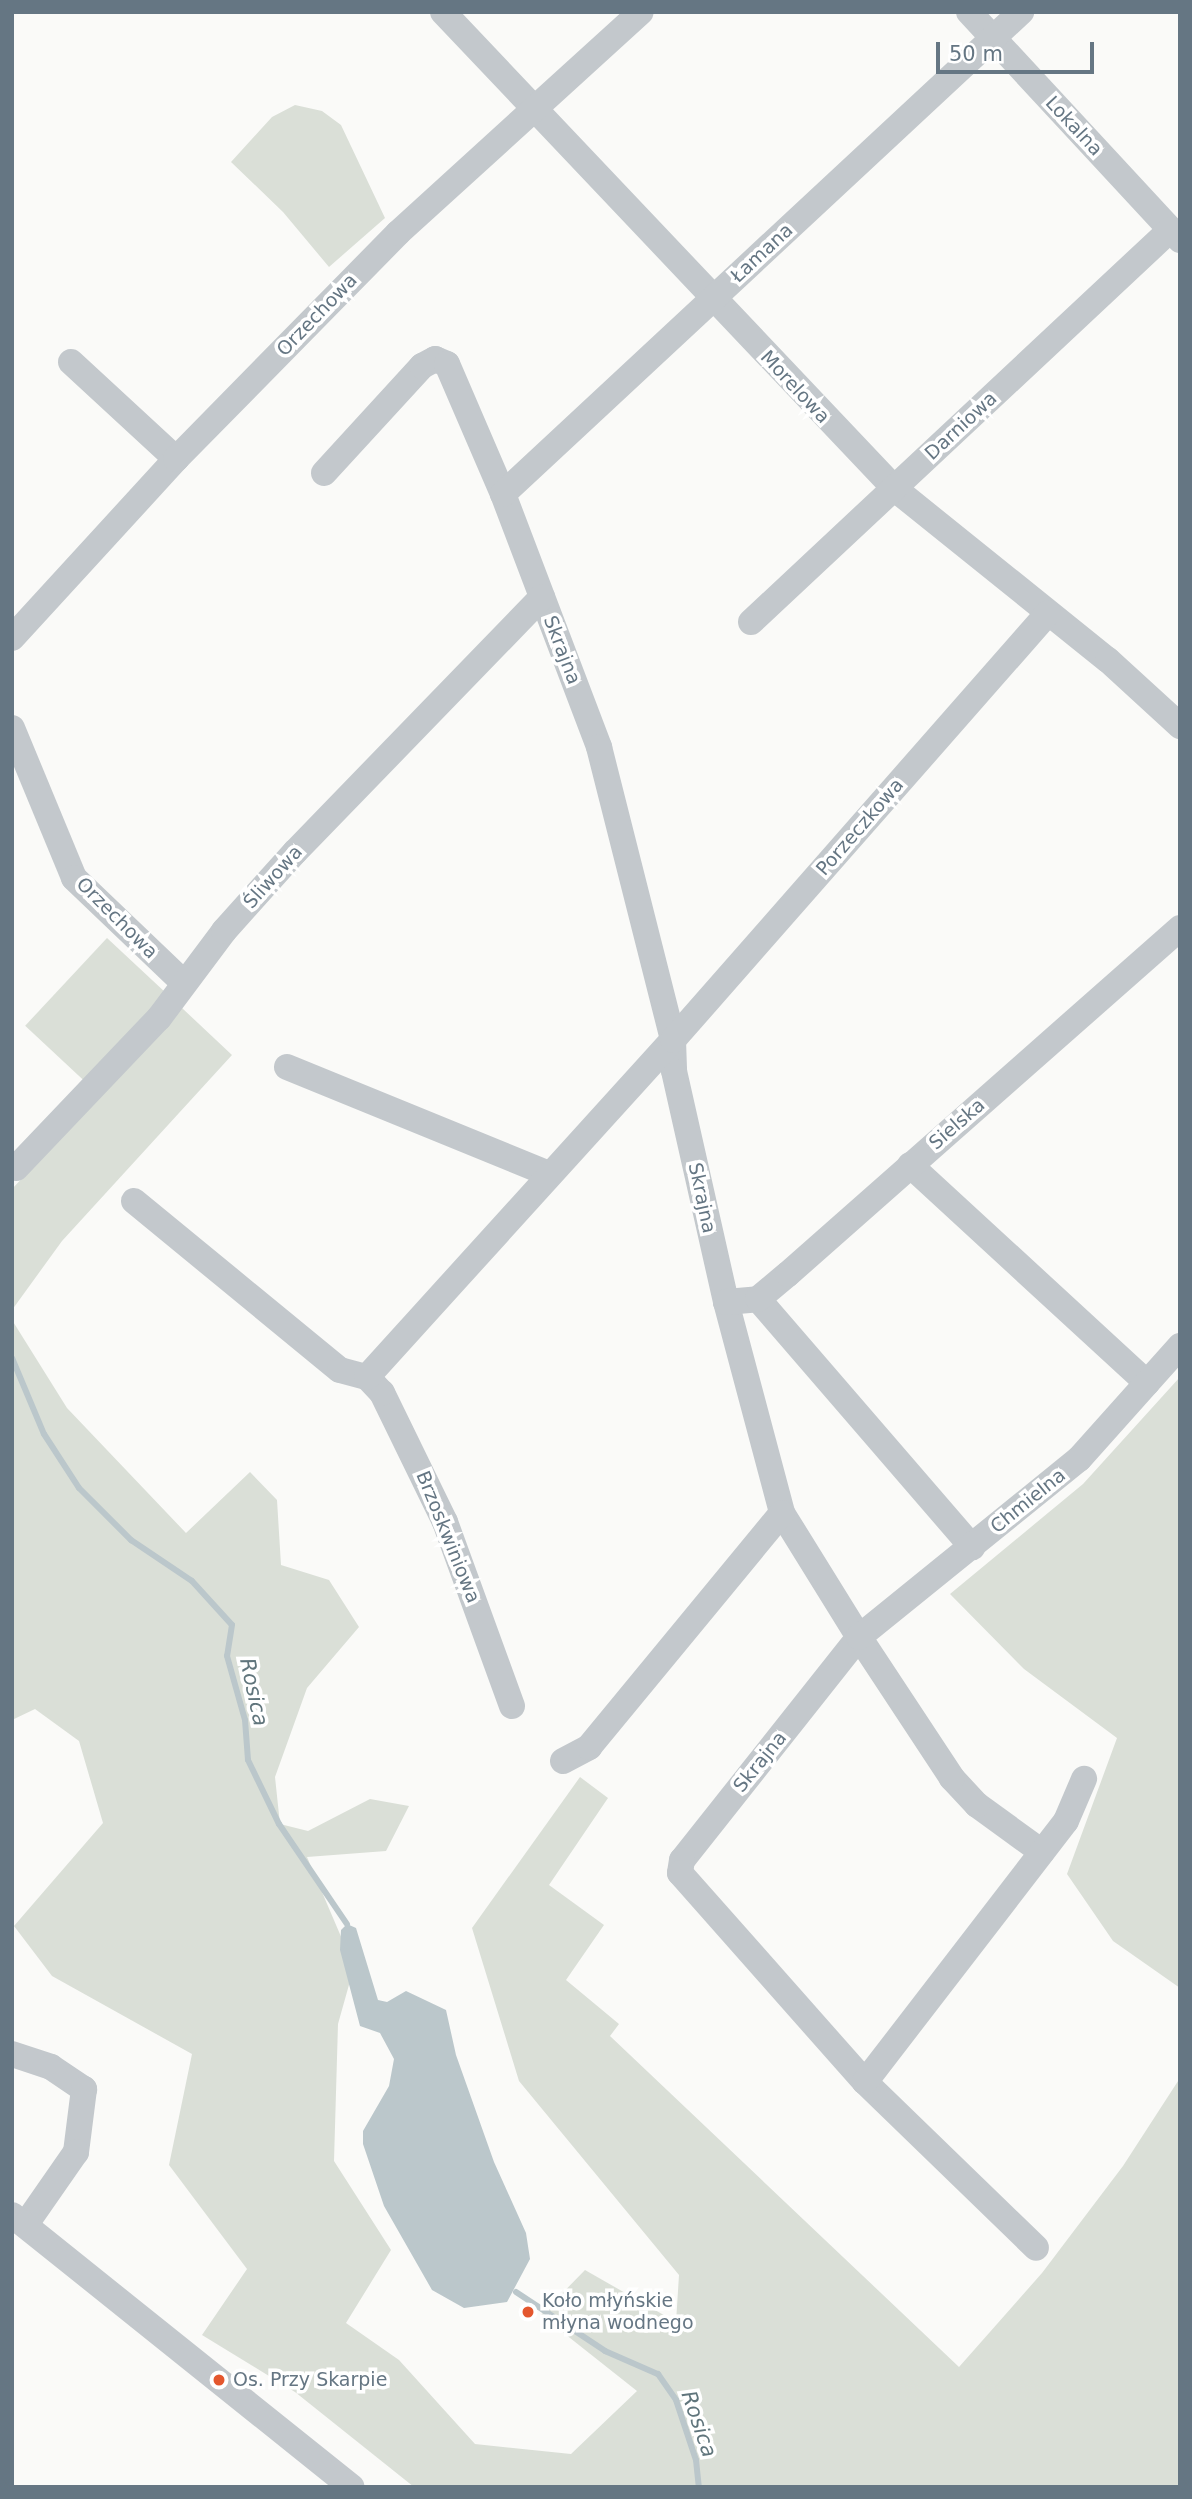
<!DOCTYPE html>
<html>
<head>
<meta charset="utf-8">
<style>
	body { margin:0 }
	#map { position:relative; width:1192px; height:2499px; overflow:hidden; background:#fafaf8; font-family:"DejaVu Sans",sans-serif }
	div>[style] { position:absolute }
	.green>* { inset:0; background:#dadfd7; transform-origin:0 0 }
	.water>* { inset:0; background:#bbc7cb }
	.stream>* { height:6px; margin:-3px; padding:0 3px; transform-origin:3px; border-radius:3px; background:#bbc7cb }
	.minor>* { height:26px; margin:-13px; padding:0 13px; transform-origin:13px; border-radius:13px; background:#c3c8cc }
	.dots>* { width:19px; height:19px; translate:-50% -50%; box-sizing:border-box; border:4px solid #fff; border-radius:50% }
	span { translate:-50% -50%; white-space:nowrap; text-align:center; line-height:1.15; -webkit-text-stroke:7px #fff; paint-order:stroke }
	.street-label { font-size:19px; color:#657683 }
	.poi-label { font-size:19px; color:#657683 }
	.left { translate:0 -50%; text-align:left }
	.water-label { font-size:21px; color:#60757c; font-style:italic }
	.frame { position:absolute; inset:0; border:14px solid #657683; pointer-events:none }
	.scale { position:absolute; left:936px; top:42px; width:158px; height:32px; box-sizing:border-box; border:4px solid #657683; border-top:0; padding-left:9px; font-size:21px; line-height:24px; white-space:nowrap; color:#657683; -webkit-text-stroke:5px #fff; paint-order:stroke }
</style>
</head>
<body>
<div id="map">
	<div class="green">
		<div style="clip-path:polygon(295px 105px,322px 111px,341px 125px,385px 218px,329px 267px,283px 212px,231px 162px,272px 117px)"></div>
		<div style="left:107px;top:938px;width:81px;height:120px;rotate:43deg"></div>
		<div style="clip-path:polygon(182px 1008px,232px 1055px,62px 1241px,12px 1310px,12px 1189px)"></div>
		<div style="clip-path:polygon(12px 1320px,67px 1408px,186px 1533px,250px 1472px,277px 1500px,281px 1565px,329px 1580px,359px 1627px,307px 1688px,275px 1777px,280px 1824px,308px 1831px,370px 1799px,409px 1806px,386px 1851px,307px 1857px,354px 1967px,338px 2024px,334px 2161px,391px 2250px,346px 2323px,399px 2360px,475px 2444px,571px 2454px,637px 2391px,541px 2315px,585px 2270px,676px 2322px,679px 2275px,519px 2081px,472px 1928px,580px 1777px,608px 1798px,549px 1885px,604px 1925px,566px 1980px,619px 2024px,610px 2036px,959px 2367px,1042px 2273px,1123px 2166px,1180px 2078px,1180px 2487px,414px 2487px,295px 2392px,202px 2335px,247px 2269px,169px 2165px,192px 2054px,52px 1976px,14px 1926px,103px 1823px,79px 1741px,35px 1709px,12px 1720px)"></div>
		<div style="clip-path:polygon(1180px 1377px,1180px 1988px,1113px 1941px,1067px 1874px,1117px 1738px,1024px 1669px,950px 1594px,1083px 1484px)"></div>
	</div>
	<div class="water">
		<div style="clip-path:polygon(347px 1924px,356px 1928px,378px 2000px,387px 2002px,406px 1991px,446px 2010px,456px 2055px,494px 2162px,526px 2233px,530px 2259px,507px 2302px,464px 2308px,432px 2290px,384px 2206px,363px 2144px,363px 2131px,389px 2086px,394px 2059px,380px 2033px,360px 2026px,340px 1950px,341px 1930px)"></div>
	</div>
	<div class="stream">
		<div style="left:12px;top:1358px;width:82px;rotate:67.2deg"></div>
		<div style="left:44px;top:1434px;width:64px;rotate:57.1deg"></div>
		<div style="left:79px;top:1488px;width:74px;rotate:45deg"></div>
		<div style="left:131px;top:1540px;width:73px;rotate:33.9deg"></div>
		<div style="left:192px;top:1581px;width:59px;rotate:47.7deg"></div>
		<div style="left:232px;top:1625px;width:31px;rotate:99deg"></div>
		<div style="left:227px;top:1656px;width:66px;rotate:74.3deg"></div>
		<div style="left:245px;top:1720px;width:40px;rotate:85.7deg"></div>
		<div style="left:248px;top:1760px;width:71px;rotate:64.2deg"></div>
		<div style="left:279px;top:1824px;width:121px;rotate:55.8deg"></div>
		<div style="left:516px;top:2292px;width:107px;rotate:33.5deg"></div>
		<div style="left:605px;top:2351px;width:58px;rotate:23.5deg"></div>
		<div style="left:658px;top:2374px;width:32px;rotate:55deg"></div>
		<div style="left:676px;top:2400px;width:63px;rotate:71.6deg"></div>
		<div style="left:696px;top:2460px;width:27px;rotate:84deg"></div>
	</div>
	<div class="minor">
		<div style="left:443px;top:12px;width:657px;rotate:46.54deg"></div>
		<div style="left:895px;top:489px;width:273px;rotate:38.8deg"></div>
		<div style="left:1108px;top:660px;width:98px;rotate:42.5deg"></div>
		<div style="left:969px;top:12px;width:311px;rotate:47.2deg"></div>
		<div style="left:71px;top:362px;width:143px;rotate:42.7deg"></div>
		<div style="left:324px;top:473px;width:145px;rotate:-47.5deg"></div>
		<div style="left:422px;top:366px;width:15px;rotate:-28deg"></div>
		<div style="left:435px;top:359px;width:13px;rotate:23deg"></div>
		<div style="left:447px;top:364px;width:142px;rotate:66.7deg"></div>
		<div style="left:503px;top:494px;width:271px;rotate:69.2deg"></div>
		<div style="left:599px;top:747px;width:302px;rotate:75.8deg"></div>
		<div style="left:673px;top:1040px;width:31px;rotate:88deg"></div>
		<div style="left:674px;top:1071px;width:237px;rotate:77.3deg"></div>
		<div style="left:726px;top:1302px;width:218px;rotate:75.1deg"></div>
		<div style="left:782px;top:1513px;width:146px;rotate:58.2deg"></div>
		<div style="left:859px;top:1637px;width:285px;rotate:128.4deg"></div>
		<div style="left:682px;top:1860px;width:13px;rotate:99deg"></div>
		<div style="left:680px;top:1873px;width:279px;rotate:48.5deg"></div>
		<div style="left:865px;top:2082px;width:238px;rotate:44.1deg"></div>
		<div style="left:503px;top:494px;width:708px;rotate:-42.94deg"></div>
		<div style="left:751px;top:622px;width:574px;rotate:-43.09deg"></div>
		<div style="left:12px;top:638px;width:243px;rotate:-47.5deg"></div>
		<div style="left:176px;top:459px;width:317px;rotate:-45.5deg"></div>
		<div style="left:398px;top:233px;width:328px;rotate:-42.3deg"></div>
		<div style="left:12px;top:728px;width:162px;rotate:67.5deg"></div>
		<div style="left:74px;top:878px;width:152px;rotate:43.7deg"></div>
		<div style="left:287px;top:1067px;width:283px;rotate:22.2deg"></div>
		<div style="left:910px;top:1165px;width:322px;rotate:42.6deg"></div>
		<div style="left:16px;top:1168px;width:207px;rotate:-46.4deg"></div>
		<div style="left:159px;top:1018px;width:109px;rotate:-53.2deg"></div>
		<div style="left:224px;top:931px;width:106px;rotate:-48.1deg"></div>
		<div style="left:295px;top:852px;width:355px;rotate:-45.9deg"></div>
		<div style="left:134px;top:1201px;width:266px;rotate:39.4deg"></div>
		<div style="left:340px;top:1370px;width:28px;rotate:15deg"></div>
		<div style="left:758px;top:1299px;width:328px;rotate:49.2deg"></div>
		<div style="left:726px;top:1302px;width:32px;rotate:-5deg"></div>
		<div style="left:758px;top:1299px;width:39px;rotate:-40deg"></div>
		<div style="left:788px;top:1274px;width:523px;rotate:-41.43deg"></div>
		<div style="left:512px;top:1706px;width:196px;rotate:-110deg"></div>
		<div style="left:445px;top:1522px;width:144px;rotate:-116deg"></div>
		<div style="left:382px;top:1393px;width:22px;rotate:-133deg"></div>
		<div style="left:367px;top:1377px;width:455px;rotate:-47.8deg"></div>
		<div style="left:673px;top:1040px;width:568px;rotate:-48.71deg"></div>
		<div style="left:563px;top:1761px;width:30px;rotate:-28deg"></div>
		<div style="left:589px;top:1747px;width:303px;rotate:-50.5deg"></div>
		<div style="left:1042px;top:1852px;width:80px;rotate:-144.1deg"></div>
		<div style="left:977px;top:1805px;width:37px;rotate:-133deg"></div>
		<div style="left:952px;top:1778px;width:169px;rotate:-123.4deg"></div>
		<div style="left:859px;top:1637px;width:283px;rotate:-39deg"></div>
		<div style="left:1079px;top:1459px;width:152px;rotate:-48.2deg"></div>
		<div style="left:12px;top:2054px;width:41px;rotate:18.4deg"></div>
		<div style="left:51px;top:2067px;width:40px;rotate:34deg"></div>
		<div style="left:84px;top:2089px;width:64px;rotate:97.2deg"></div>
		<div style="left:76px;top:2152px;width:88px;rotate:124.8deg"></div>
		<div style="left:865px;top:2082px;width:329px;rotate:-52.4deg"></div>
		<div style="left:1066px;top:1821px;width:46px;rotate:-66.8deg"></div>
		<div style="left:12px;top:2215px;width:435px;rotate:38.7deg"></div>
	</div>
	<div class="dots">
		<div style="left:528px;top:2312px;background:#e4572e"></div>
		<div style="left:219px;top:2380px;background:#e4572e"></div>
	</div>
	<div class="street-label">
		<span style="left:1074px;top:126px;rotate:47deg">Lokalna</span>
		<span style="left:762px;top:253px;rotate:-43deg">Łamana</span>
		<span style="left:317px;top:315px;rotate:-46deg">Orzechowa</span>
		<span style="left:795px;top:387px;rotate:47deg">Morelowa</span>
		<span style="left:961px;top:426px;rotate:-43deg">Darniowa</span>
		<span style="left:562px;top:650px;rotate:69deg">Skrajna</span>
		<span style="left:860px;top:827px;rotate:-49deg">Porzeczkowa</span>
		<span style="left:273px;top:877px;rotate:-48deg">Śliwowa</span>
		<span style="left:117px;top:918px;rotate:45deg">Orzechowa</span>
		<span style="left:957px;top:1124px;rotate:-41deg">Sielska</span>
		<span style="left:702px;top:1198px;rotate:78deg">Skrajna</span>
		<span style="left:1028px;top:1501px;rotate:-39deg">Chmielna</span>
		<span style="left:448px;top:1537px;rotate:68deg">Brzoskwiniowa</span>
		<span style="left:760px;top:1762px;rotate:-51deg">Skrajna</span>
	</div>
	<div class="poi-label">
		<span class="left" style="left:542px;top:2312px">Koło młyńskie<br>młyna wodnego</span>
		<span class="left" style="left:233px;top:2380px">Os. Przy Skarpie</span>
	</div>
	<div class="water-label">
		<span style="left:254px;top:1692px;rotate:78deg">Rosica</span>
		<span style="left:699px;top:2424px;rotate:71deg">Rosica</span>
	</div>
	<div class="frame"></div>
	<div class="scale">50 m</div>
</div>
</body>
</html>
